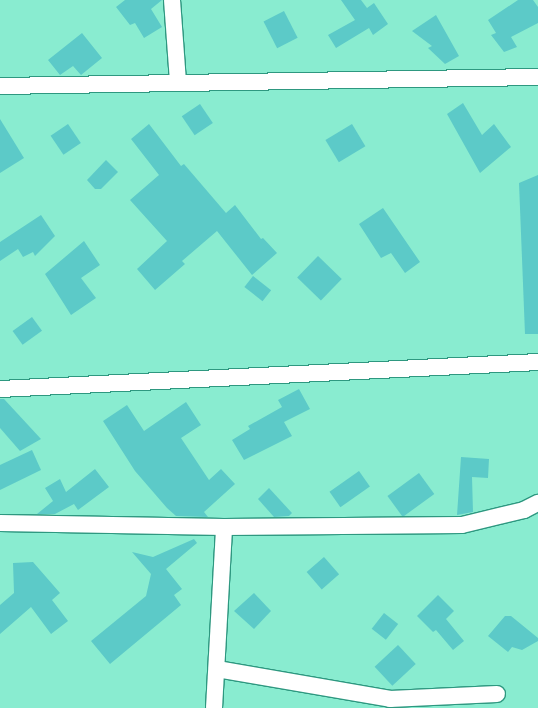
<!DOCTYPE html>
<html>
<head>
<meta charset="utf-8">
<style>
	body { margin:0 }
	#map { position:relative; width:538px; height:708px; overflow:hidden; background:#89ecd0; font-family:"Asap Condensed",sans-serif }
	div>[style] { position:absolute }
	.building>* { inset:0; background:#5ccac8; transform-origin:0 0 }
	.roads { filter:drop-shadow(1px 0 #2e9880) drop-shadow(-1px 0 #2e9880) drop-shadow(0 1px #2e9880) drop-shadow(0 -1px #2e9880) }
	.minor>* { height:16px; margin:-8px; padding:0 8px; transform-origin:8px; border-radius:8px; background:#fff }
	span { translate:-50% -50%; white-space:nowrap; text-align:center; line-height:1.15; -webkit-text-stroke:5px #96fade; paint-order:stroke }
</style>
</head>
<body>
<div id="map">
	<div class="building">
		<div style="clip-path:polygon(125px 0,162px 0,151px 9px,162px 27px,144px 38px,135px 23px,130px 25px,116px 7px)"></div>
		<div style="clip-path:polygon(341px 0,361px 0,367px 8px,374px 3px,388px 24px,373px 35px,369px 28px,336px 48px,328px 35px,355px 20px)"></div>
		<div style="clip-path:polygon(518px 0,533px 0,538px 7px,538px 23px,511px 37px,517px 47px,504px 52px,491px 35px,496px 33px,488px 20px)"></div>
		<div style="left:284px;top:11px;width:30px;height:23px;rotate:63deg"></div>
		<div style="clip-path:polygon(436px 15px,459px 56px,445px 64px,428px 48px,432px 46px,412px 31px)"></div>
		<div style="clip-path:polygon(82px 33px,102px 58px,81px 75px,73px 66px,60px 75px,48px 60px)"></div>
		<div style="clip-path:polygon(463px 103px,482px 135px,494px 124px,511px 147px,480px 173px,447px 114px)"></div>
		<div style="left:200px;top:104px;width:23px;height:22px;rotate:56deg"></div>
		<div style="clip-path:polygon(0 119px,24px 158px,0 173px)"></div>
		<div style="left:68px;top:124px;width:23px;height:21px;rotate:56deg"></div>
		<div style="clip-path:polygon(149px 124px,181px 166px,184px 164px,226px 213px,235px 205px,261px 239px,263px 238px,277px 253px,252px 275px,217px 231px,182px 261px,185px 264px,155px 290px,137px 269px,167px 241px,130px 200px,159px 175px,131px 139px)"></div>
		<div style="left:352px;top:124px;width:26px;height:31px;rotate:59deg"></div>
		<div style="clip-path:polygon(106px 160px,118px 172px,101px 189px,95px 189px,87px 180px)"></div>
		<div style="clip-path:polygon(538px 175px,538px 334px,525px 334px,519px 183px)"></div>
		<div style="clip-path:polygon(383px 208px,420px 262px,405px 273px,391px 253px,381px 258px,359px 224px)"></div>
		<div style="clip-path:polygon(41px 215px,55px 236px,35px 256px,33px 252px,23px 257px,18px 249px,0 261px,0 242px)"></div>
		<div style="clip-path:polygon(84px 241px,100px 265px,81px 278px,96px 298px,71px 315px,45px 274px)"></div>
		<div style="left:318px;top:256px;width:33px;height:30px;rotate:44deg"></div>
		<div style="left:253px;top:276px;width:23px;height:14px;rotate:38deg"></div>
		<div style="left:32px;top:317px;width:17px;height:24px;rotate:54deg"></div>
		<div style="clip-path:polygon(299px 389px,310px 409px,284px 422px,292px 436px,244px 460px,232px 440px,250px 429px,248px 426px,282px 407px,278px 400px)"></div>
		<div style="clip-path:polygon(0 399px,4px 399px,41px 439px,20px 451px,0 428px)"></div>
		<div style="clip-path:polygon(186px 402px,201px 425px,181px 438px,209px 480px,221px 469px,235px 484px,204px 512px,208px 517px,176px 516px,167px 508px,135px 471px,103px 421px,127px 405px,144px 431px)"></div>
		<div style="clip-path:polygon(32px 450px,41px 470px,0 490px,0 465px)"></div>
		<div style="clip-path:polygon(461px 457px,489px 459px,488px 478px,472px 477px,473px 512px,457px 515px)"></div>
		<div style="clip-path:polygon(95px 469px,109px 487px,78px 510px,74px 504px,55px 514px,37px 514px,53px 501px,45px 488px,60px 479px,66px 492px)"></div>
		<div style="left:359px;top:471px;width:19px;height:36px;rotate:55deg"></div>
		<div style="left:419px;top:473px;width:26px;height:39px;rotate:54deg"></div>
		<div style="clip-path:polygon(269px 488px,292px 513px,289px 516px,274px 517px,258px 499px)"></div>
		<div style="clip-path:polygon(194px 539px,197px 543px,166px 569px,182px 589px,174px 595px,181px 605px,110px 664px,91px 641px,146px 596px,151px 574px,132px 552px,153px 557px)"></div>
		<div style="left:324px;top:557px;width:23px;height:23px;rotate:49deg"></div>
		<div style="clip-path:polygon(33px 562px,60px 593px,52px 600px,68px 621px,51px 634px,31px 607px,0 634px,0 605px,14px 593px,13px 563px)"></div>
		<div style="clip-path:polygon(254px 593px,271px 611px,254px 629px,234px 611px)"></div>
		<div style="clip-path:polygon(438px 595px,454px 611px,446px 619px,464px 641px,453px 650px,436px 630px,433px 632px,417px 616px)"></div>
		<div style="left:384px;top:613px;width:18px;height:20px;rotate:38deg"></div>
		<div style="clip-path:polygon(505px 616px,511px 616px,538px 638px,538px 641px,522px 650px,512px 647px,508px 652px,488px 636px)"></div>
		<div style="left:398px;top:645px;width:26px;height:32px;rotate:47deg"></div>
	</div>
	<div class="roads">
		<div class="minor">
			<div style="left:172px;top:0;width:82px;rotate:85.8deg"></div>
			<div style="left:0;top:86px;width:538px;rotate:-0.96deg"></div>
			<div style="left:0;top:389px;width:539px;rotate:-2.87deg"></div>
			<div style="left:0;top:523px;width:224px;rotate:1deg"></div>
			<div style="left:224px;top:527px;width:238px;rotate:-0.5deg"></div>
			<div style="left:462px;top:525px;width:64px;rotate:-13.6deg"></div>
			<div style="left:524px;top:510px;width:16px;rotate:-27deg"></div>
			<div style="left:217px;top:669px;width:176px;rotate:9.8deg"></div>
			<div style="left:390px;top:699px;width:107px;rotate:-2.7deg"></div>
			<div style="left:214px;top:708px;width:181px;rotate:-86.8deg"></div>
		</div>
	</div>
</div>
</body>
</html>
